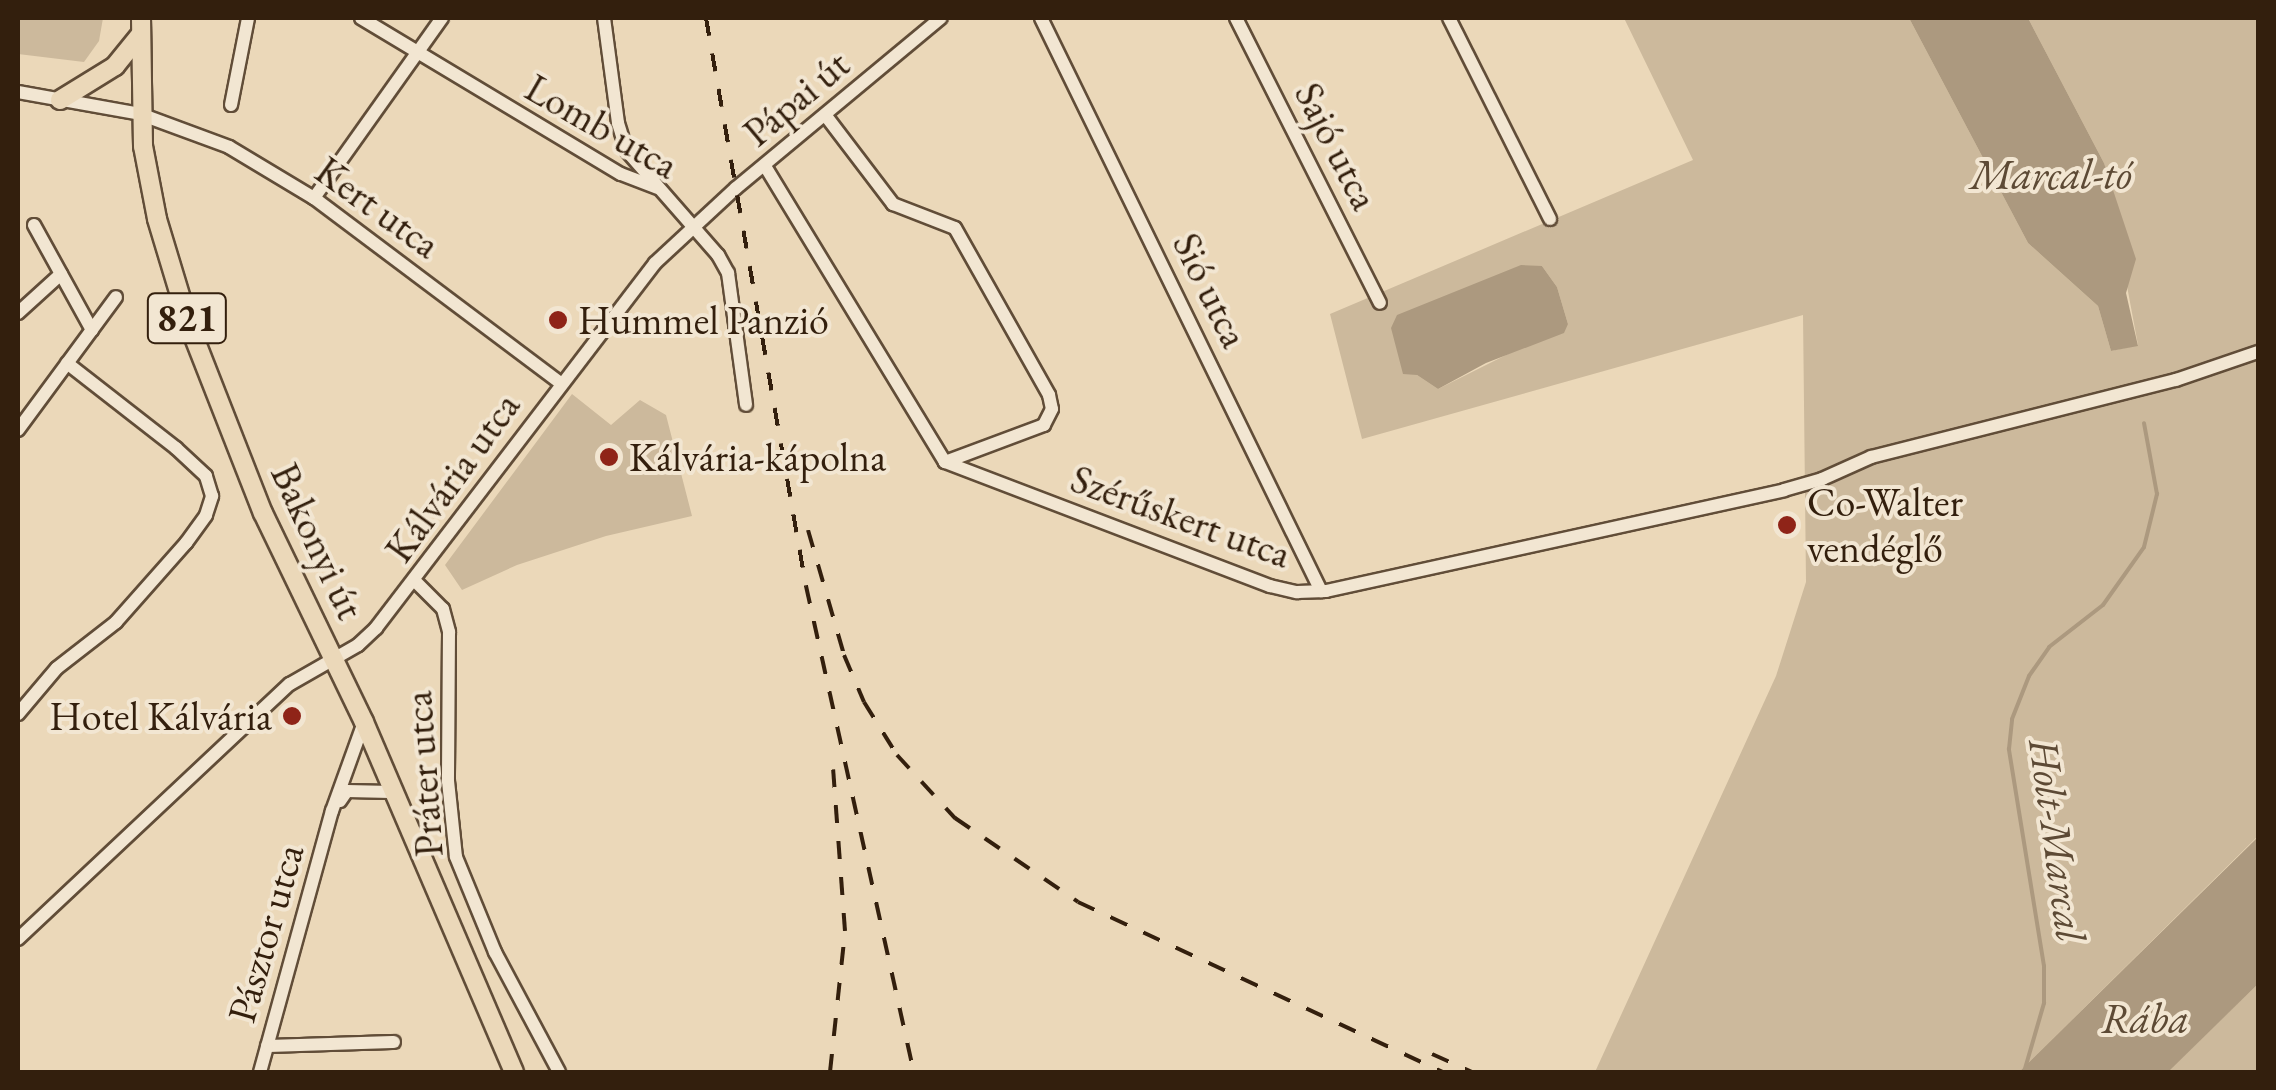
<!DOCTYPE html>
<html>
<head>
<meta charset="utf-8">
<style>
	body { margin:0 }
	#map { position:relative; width:2276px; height:1090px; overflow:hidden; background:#ebd8b9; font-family:"EB Garamond",serif }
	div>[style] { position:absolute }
	.green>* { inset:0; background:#ccb99c }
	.water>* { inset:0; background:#ac997f }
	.stream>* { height:4px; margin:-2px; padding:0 2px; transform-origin:2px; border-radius:2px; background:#ac997f }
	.roads { filter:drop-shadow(2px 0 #614d38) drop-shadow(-2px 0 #614d38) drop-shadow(0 2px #614d38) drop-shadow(0 -2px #614d38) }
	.minor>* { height:12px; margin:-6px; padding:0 6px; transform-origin:6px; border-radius:6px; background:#f2e6d2 }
	.major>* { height:18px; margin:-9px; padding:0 9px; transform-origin:9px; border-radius:9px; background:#ebd8b9 }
	.rail>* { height:4px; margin-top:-2px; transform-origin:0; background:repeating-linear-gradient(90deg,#331f0d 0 18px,transparent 0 36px) }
	.dots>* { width:28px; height:28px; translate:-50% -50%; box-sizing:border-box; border:5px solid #f2e6d2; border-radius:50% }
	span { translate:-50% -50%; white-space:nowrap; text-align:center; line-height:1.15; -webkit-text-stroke:8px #f2e6d2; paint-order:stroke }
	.shield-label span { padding:2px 8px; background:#f2e6d2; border:2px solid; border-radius:8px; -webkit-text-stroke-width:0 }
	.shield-label { font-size:38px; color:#331f0d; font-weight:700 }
	.street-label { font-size:40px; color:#331f0d }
	.poi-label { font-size:40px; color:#331f0d }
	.left { translate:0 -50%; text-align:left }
	.right { translate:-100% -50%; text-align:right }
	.water-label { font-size:42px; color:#5d4a35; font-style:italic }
	.frame { position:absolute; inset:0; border:20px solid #331f0d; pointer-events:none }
</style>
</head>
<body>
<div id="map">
	<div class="green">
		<div style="clip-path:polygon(18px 18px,103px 18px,99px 41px,84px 62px,18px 54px)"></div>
		<div style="clip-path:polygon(evenodd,1624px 18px,1909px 18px,2028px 243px,2098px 306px,2111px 351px,2138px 345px,2104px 163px,2028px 18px,2258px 18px,2258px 836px,2019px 1072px,1595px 1072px,1776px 676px,1806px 582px,1803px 315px,1362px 439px,1330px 314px,1693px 160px,1624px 18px,1542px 266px,1557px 287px,1568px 324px,1438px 389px,1417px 375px,1542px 266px)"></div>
		<div style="clip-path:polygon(572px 394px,611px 425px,640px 400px,666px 415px,692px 516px,606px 536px,517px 565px,462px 590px,445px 565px)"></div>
		<div style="clip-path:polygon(2258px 984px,2258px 1072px,2168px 1072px,2173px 1066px)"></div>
	</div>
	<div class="water">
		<div style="clip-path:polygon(1909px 18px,2028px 18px,2104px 163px,2136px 259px,2126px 293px,2138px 346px,2111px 351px,2098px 306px,2028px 243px)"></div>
		<div style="clip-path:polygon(1521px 265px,1542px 266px,1557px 287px,1568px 324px,1564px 333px,1486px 363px,1438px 389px,1417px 375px,1403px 374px,1391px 328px,1397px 315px)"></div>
		<div style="clip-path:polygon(2258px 837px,2258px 984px,2168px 1072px,2019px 1072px)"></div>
	</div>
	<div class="stream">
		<div style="left:2024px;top:1072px;width:72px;rotate:-73.8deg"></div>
		<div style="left:2044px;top:1003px;width:37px;rotate:-90deg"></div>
		<div style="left:2044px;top:966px;width:220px;rotate:-99.2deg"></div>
		<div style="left:2009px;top:749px;width:30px;rotate:-84deg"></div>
		<div style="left:2012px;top:719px;width:46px;rotate:-68.4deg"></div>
		<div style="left:2029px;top:676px;width:35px;rotate:-55deg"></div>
		<div style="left:2049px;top:647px;width:68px;rotate:-37.9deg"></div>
		<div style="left:2103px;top:605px;width:71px;rotate:-54.7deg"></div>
		<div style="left:2144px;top:547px;width:55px;rotate:-76.2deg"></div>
		<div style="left:2157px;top:494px;width:72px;rotate:-100.4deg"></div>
	</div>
	<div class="roads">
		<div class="minor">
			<div style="left:361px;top:18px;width:303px;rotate:31deg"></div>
			<div style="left:621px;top:174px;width:39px;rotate:21deg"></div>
			<div style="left:604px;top:18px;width:106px;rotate:82.4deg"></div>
			<div style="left:618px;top:123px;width:28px;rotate:73deg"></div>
			<div style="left:626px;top:150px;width:140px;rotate:48.8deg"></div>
			<div style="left:718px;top:255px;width:21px;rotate:61deg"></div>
			<div style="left:728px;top:273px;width:133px;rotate:82.2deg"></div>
			<div style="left:1041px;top:18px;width:638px;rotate:63.96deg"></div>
			<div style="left:1236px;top:18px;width:319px;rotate:63.2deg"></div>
			<div style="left:1449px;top:18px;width:225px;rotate:63.3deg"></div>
			<div style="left:18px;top:92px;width:124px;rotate:10.2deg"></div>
			<div style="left:140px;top:114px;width:95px;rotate:20.3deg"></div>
			<div style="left:229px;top:147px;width:99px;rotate:31deg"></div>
			<div style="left:314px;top:198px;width:308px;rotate:36.9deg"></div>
			<div style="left:231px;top:105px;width:89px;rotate:-78.9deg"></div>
			<div style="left:826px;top:116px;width:111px;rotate:52.7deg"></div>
			<div style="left:893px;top:204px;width:66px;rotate:21.2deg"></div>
			<div style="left:955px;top:228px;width:192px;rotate:60.6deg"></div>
			<div style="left:1049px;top:395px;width:14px;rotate:78deg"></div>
			<div style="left:1052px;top:409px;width:18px;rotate:117deg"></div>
			<div style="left:1044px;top:425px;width:106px;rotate:159.5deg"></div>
			<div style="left:765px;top:166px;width:346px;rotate:58.7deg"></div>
			<div style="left:945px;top:462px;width:348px;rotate:20.9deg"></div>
			<div style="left:1270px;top:586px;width:28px;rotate:13deg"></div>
			<div style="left:1297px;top:592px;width:29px;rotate:-2deg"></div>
			<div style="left:1326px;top:591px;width:469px;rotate:-12.4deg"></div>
			<div style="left:1784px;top:490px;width:40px;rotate:-16deg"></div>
			<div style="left:1822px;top:479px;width:54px;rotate:-24.2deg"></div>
			<div style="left:1871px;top:457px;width:315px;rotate:-14.2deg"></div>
			<div style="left:2176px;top:380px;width:87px;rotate:-18.9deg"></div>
			<div style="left:314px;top:198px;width:221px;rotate:-54.6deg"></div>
			<div style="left:34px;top:225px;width:120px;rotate:61.1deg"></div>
			<div style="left:18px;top:313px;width:58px;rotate:-42.2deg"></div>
			<div style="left:18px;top:430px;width:165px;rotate:-53.6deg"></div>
			<div style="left:416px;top:582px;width:38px;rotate:45deg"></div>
			<div style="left:443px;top:609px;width:24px;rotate:75deg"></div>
			<div style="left:449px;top:632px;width:149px;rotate:90.4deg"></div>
			<div style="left:448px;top:781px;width:76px;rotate:84deg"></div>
			<div style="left:456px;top:857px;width:103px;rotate:67.7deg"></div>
			<div style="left:495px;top:952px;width:136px;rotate:61.9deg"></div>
			<div style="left:18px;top:714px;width:60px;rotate:-49.7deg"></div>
			<div style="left:57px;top:668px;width:75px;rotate:-37.9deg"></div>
			<div style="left:116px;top:622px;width:106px;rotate:-48.5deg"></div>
			<div style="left:186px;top:543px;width:34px;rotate:-54deg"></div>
			<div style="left:206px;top:515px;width:20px;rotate:-72deg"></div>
			<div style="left:212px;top:496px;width:21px;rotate:-107deg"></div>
			<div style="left:206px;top:476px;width:41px;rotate:-137deg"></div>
			<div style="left:176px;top:448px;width:138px;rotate:-142.1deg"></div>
			<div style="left:340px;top:801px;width:12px;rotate:-55deg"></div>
			<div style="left:347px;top:791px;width:44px;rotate:1.3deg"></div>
			<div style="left:18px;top:939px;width:373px;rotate:-43.2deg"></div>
			<div style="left:290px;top:684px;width:78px;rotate:-29.8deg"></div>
			<div style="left:358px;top:645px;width:25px;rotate:-43deg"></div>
			<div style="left:376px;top:628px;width:459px;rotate:-52.6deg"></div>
			<div style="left:655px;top:263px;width:110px;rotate:-42.8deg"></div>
			<div style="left:736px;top:188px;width:266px;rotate:-39.7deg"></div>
			<div style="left:267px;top:1046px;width:127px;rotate:-1.8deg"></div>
			<div style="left:260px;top:1072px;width:271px;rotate:-74.6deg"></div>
			<div style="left:332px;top:811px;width:95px;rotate:-70.2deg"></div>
		</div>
		<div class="major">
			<div style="left:141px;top:18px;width:128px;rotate:89.1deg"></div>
			<div style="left:143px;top:146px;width:74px;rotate:79.1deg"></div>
			<div style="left:157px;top:219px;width:108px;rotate:73.2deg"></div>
			<div style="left:188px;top:322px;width:205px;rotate:68.6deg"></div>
			<div style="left:263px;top:513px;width:232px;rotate:64.2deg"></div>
			<div style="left:364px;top:722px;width:381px;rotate:66.8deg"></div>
			<div style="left:60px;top:100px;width:65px;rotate:-31.7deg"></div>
			<div style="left:115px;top:66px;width:40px;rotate:-51deg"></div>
		</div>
	</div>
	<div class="rail">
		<div style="left:706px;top:18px;width:577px;rotate:80.02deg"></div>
		<div style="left:806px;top:586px;width:498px;rotate:77.5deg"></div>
		<div style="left:808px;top:530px;width:130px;rotate:73.9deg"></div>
		<div style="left:844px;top:655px;width:51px;rotate:66.9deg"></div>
		<div style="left:864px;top:702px;width:62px;rotate:58.1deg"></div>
		<div style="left:897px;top:755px;width:86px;rotate:47.4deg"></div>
		<div style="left:955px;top:818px;width:149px;rotate:34.3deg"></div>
		<div style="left:1078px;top:902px;width:402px;rotate:25deg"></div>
		<div style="left:1432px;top:1054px;width:44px;rotate:24.2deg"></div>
		<div style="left:830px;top:1072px;width:142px;rotate:-83.9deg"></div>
		<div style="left:845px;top:931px;width:162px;rotate:-94.2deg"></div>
	</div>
	<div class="dots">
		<div style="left:558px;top:320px;background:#8f2418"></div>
		<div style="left:609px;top:457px;background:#8f2418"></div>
		<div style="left:1787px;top:525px;background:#8f2418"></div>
		<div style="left:292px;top:716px;background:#8f2418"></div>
	</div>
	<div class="shield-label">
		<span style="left:187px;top:318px">821</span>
	</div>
	<div class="street-label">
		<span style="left:796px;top:98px;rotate:-40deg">Pápai út</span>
		<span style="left:602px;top:126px;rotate:30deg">Lomb utca</span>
		<span style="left:1337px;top:146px;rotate:63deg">Sajó utca</span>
		<span style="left:378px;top:207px;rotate:36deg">Kert utca</span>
		<span style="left:1211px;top:290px;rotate:64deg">Sió utca</span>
		<span style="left:452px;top:477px;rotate:-54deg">Kálvária utca</span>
		<span style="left:1181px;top:516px;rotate:20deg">Szérűskert utca</span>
		<span style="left:318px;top:541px;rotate:65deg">Bakonyi út</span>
		<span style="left:423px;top:774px;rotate:-94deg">Práter utca</span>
		<span style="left:265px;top:933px;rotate:-74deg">Pásztor utca</span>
	</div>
	<div class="poi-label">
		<span class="left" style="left:578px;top:320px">Hummel Panzió</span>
		<span class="left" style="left:629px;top:457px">Kálvária-kápolna</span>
		<span class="left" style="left:1807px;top:525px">Co-Walter<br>vendéglő</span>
		<span class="right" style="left:272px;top:716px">Hotel Kálvária</span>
	</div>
	<div class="water-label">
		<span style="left:2051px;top:175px">Marcal-tó</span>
		<span style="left:2057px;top:840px;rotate:82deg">Holt-Marcal</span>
		<span style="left:2145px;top:1019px">Rába</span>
	</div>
	<div class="frame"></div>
</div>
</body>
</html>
